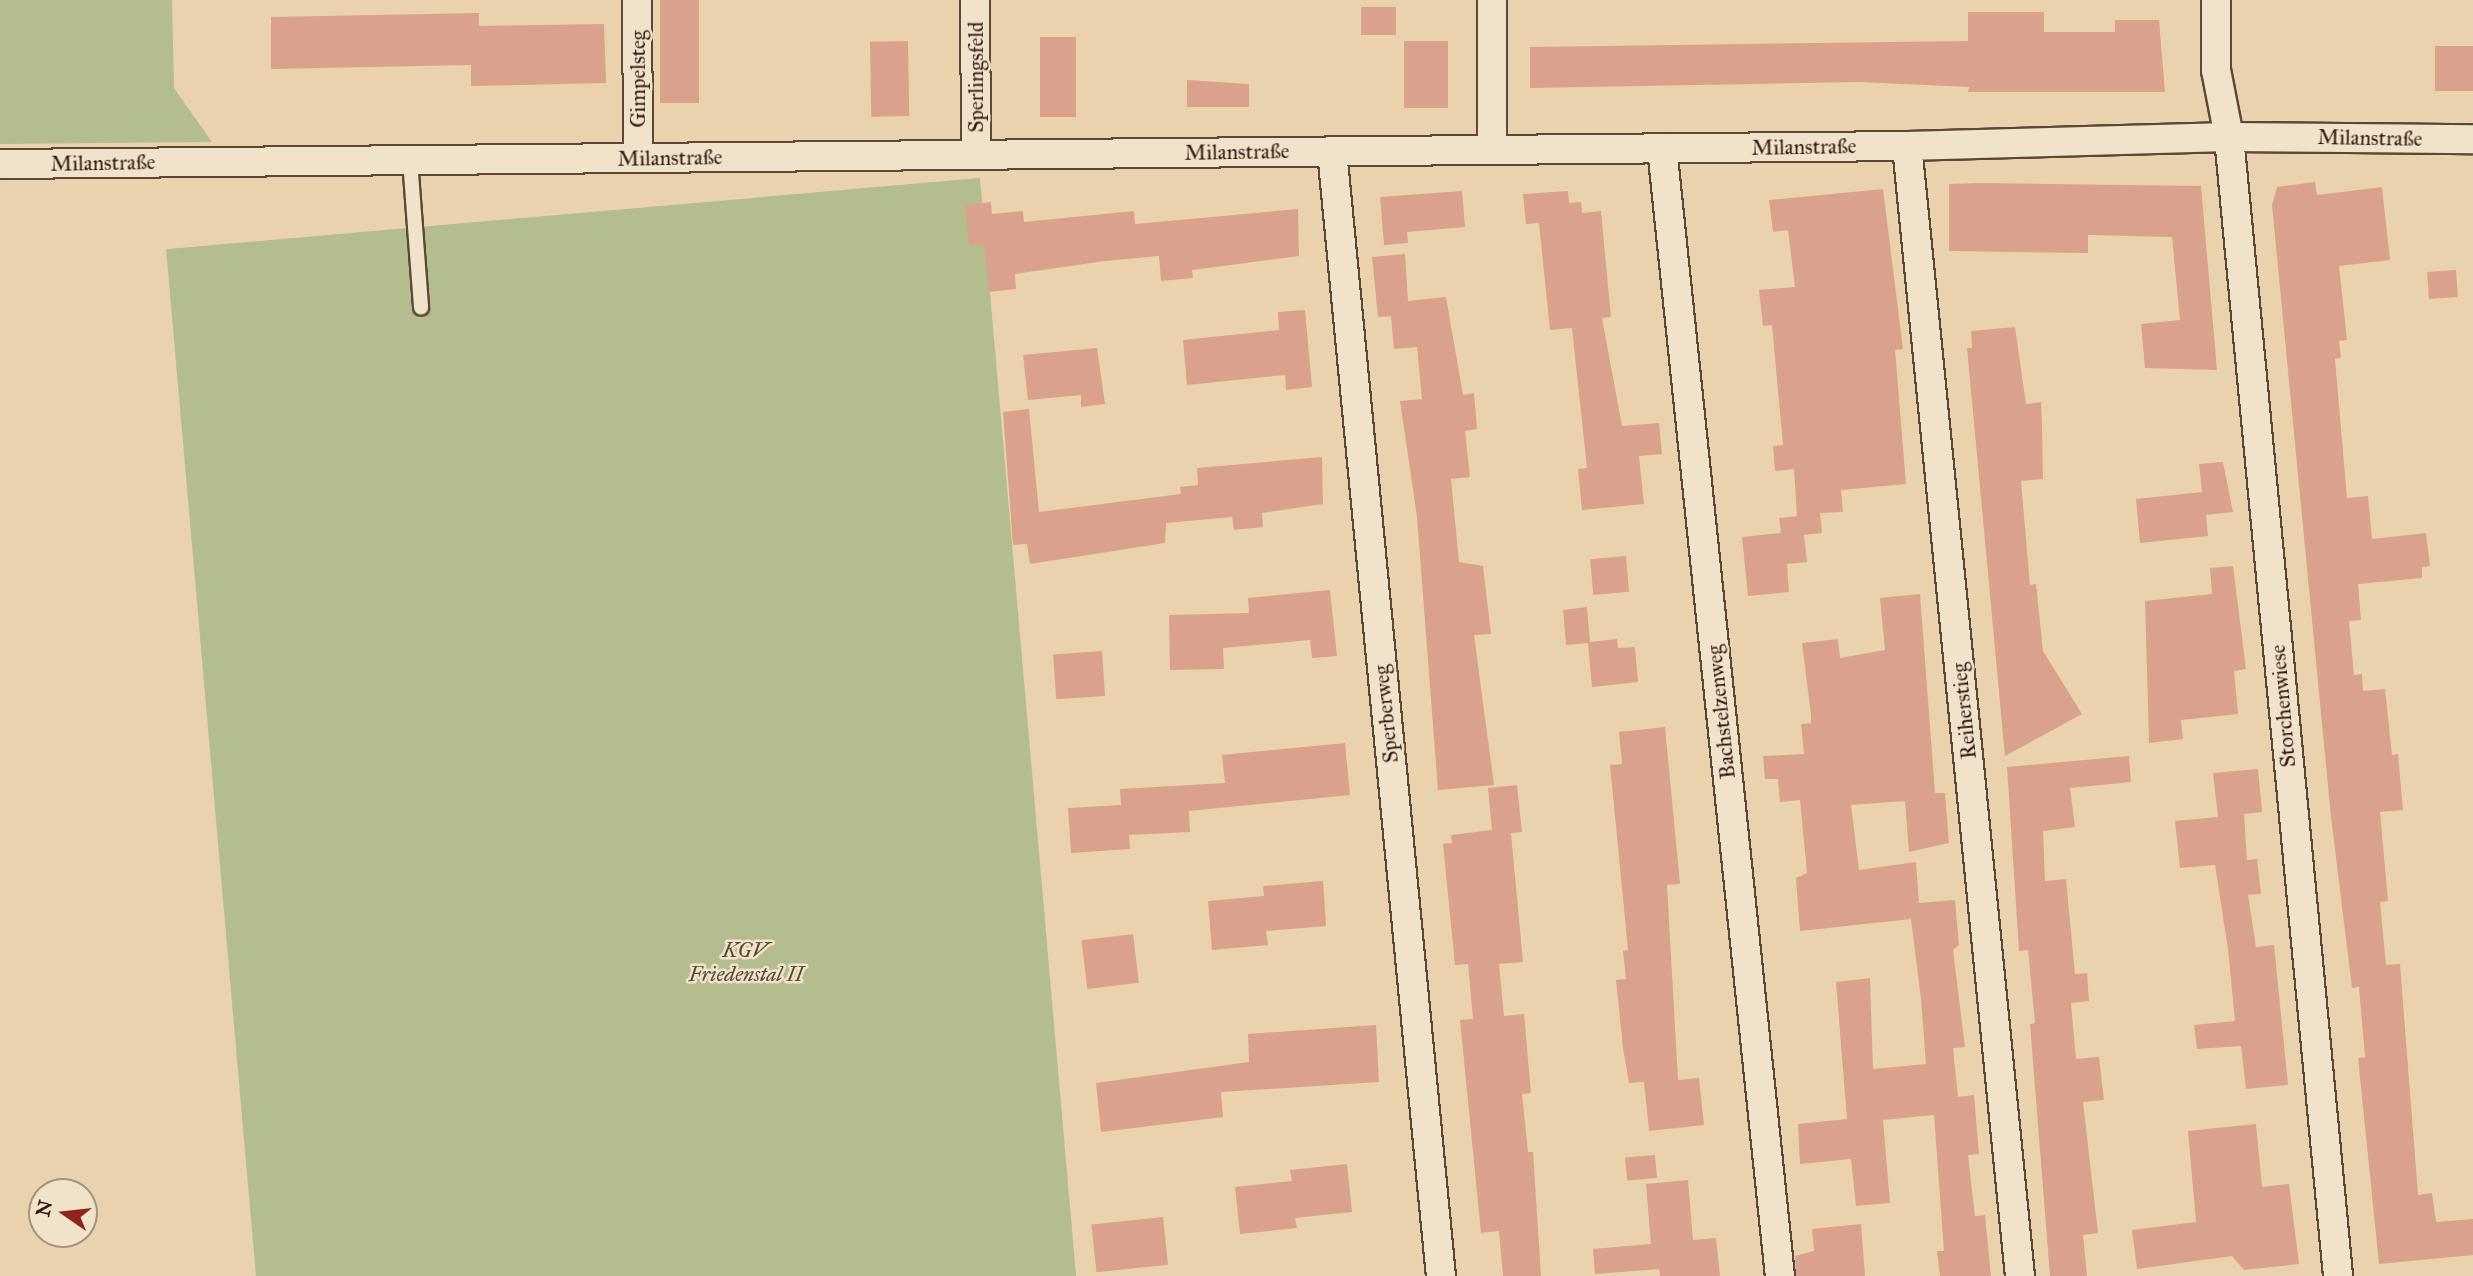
<!DOCTYPE html>
<html>
<head>
<meta charset="utf-8">
<style>
	body { margin:0 }
	#map { position:relative; width:2473px; height:1276px; overflow:hidden; background:#ead2ad; font-family:"IM FELL Great Primer",serif }
	div>[style] { position:absolute }
	.green>* { inset:0; background:#b4bd8d; transform-origin:0 0 }
	.building>* { inset:0; background:#daa28c; transform-origin:0 0 }
	.roads { filter:drop-shadow(2px 0 #5d4739) drop-shadow(-2px 0 #5d4739) drop-shadow(0 2px #5d4739) drop-shadow(0 -2px #5d4739) }
	.lane>* { height:14px; margin:-7px; padding:0 7px; transform-origin:7px; border-radius:7px; background:#f1e2ca }
	.street>* { height:28px; margin:-14px; padding:0 14px; transform-origin:14px; border-radius:14px; background:#f1e2ca }
	span { translate:-50% -50%; white-space:nowrap; text-align:center; line-height:1.15; -webkit-text-stroke:5px #f1e2ca; paint-order:stroke }
	.street-label { font-size:21px; color:#2e1912 }
	.park-label { font-size:21px; color:#564a37; font-style:italic }
	.north { position:absolute; left:28px; top:1178px; width:70px; height:70px; box-sizing:border-box; background:#f1e2ca; border:2px solid #a39280; border-radius:50%; rotate:284deg; font-size:19px; font-weight:700; line-height:28px; text-align:center; color:#2e1912 }
	.north::after { content:''; display:block; margin:auto; width:24px; height:32px; background:#8f2418; clip-path:polygon(50% 0,100% 100%,50% 72%,0 100%) }
</style>
</head>
<body>
<div id="map">
	<div class="green">
		<div style="clip-path:polygon(0 0,172px 0,174px 88px,212px 142px,0 144px)"></div>
		<div style="left:980px;top:178px;width:1103px;height:817px;rotate:85deg"></div>
	</div>
	<div class="building">
		<div style="left:660px;top:0;width:39px;height:103px"></div>
		<div style="left:1361px;top:7px;width:35px;height:28px"></div>
		<div style="clip-path:polygon(1968px 12px,2044px 12px,2044px 32px,2115px 32px,2115px 20px,2159px 20px,2165px 92px,1968px 92px,1969px 87px,1859px 82px,1530px 88px,1530px 47px,1968px 41px)"></div>
		<div style="clip-path:polygon(479px 13px,479px 26px,604px 24px,606px 83px,471px 86px,471px 65px,271px 69px,271px 17px)"></div>
		<div style="left:1040px;top:37px;width:36px;height:80px"></div>
		<div style="left:908px;top:41px;width:75px;height:38px;rotate:89deg"></div>
		<div style="left:1404px;top:41px;width:44px;height:67px"></div>
		<div style="left:2435px;top:46px;width:38px;height:45px"></div>
		<div style="clip-path:polygon(1187px 80px,1249px 84px,1249px 107px,1187px 107px)"></div>
		<div style="clip-path:polygon(2315px 182px,2317px 195px,2382px 187px,2390px 260px,2339px 266px,2347px 340px,2339px 341px,2341px 358px,2335px 359px,2347px 498px,2368px 496px,2372px 539px,2426px 533px,2430px 566px,2422px 567px,2422px 578px,2358px 584px,2361px 620px,2349px 621px,2354px 675px,2362px 674px,2363px 691px,2385px 689px,2392px 755px,2398px 754px,2403px 810px,2380px 812px,2388px 901px,2380px 902px,2386px 965px,2400px 964px,2418px 1195px,2432px 1193px,2436px 1222px,2473px 1219px,2473px 1255px,2379px 1264px,2358px 1058px,2365px 1057px,2359px 987px,2352px 988px,2331px 817px,2272px 205px,2277px 187px)"></div>
		<div style="clip-path:polygon(1979px 183px,2201px 186px,2217px 370px,2145px 368px,2141px 324px,2180px 320px,2172px 237px,2088px 235px,2088px 253px,1949px 251px,1949px 184px)"></div>
		<div style="clip-path:polygon(1883px 189px,1903px 349px,1895px 350px,1906px 484px,1841px 490px,1843px 512px,1820px 513px,1822px 533px,1804px 535px,1807px 562px,1787px 564px,1789px 592px,1748px 596px,1742px 537px,1781px 533px,1779px 518px,1797px 516px,1794px 469px,1775px 471px,1773px 446px,1783px 445px,1772px 325px,1763px 326px,1759px 290px,1795px 287px,1788px 230px,1773px 232px,1769px 200px)"></div>
		<div style="clip-path:polygon(1462px 191px,1465px 227px,1407px 232px,1408px 243px,1384px 245px,1380px 197px)"></div>
		<div style="clip-path:polygon(1568px 191px,1569px 203px,1581px 202px,1582px 213px,1601px 211px,1611px 317px,1602px 318px,1622px 426px,1659px 423px,1662px 454px,1639px 456px,1644px 504px,1582px 510px,1578px 469px,1587px 468px,1572px 328px,1550px 330px,1539px 223px,1526px 224px,1523px 194px)"></div>
		<div style="clip-path:polygon(991px 202px,992px 214px,1023px 211px,1024px 222px,1134px 211px,1135px 224px,1298px 209px,1299px 256px,1192px 270px,1193px 278px,1161px 281px,1159px 256px,1105px 261px,1015px 274px,1016px 289px,989px 292px,984px 244px,969px 245px,965px 205px)"></div>
		<div style="clip-path:polygon(1405px 254px,1408px 301px,1446px 297px,1463px 395px,1474px 393px,1477px 429px,1465px 431px,1470px 477px,1451px 479px,1459px 562px,1483px 566px,1491px 634px,1474px 635px,1494px 785px,1438px 790px,1417px 517px,1400px 401px,1422px 399px,1417px 347px,1394px 349px,1391px 316px,1378px 317px,1372px 257px)"></div>
		<div style="left:2456px;top:270px;width:27px;height:29px;rotate:86deg"></div>
		<div style="clip-path:polygon(1305px 310px,1312px 387px,1286px 390px,1285px 375px,1187px 385px,1183px 340px,1279px 330px,1278px 312px)"></div>
		<div style="clip-path:polygon(2015px 327px,2026px 404px,2041px 402px,2042px 427px,2043px 479px,2021px 481px,2030px 585px,2036px 584px,2043px 651px,2082px 714px,2005px 756px,1967px 348px,1972px 348px,1971px 331px)"></div>
		<div style="clip-path:polygon(1097px 348px,1105px 404px,1081px 407px,1081px 395px,1028px 400px,1023px 355px)"></div>
		<div style="clip-path:polygon(1029px 409px,1039px 512px,1181px 494px,1180px 487px,1198px 485px,1197px 468px,1322px 457px,1323px 504px,1262px 513px,1263px 527px,1234px 530px,1232px 517px,1166px 523px,1165px 543px,1030px 564px,1027px 544px,1013px 545px,1003px 412px)"></div>
		<div style="clip-path:polygon(2223px 462px,2233px 512px,2206px 515px,2208px 536px,2140px 543px,2136px 499px,2202px 492px,2199px 464px)"></div>
		<div style="left:1626px;top:556px;width:36px;height:36px;rotate:85deg"></div>
		<div style="clip-path:polygon(2233px 566px,2246px 669px,2234px 671px,2238px 714px,2181px 720px,2183px 739px,2149px 743px,2145px 601px,2212px 594px,2210px 568px)"></div>
		<div style="clip-path:polygon(1330px 590px,1337px 656px,1312px 658px,1310px 640px,1223px 648px,1224px 669px,1170px 670px,1169px 615px,1249px 613px,1248px 598px)"></div>
		<div style="clip-path:polygon(1920px 594px,1935px 793px,1945px 793px,1949px 843px,1909px 852px,1905px 801px,1851px 805px,1859px 870px,1916px 862px,1919px 903px,1955px 900px,1959px 945px,1953px 950px,1965px 1047px,1953px 1048px,1958px 1097px,1974px 1095px,1979px 1154px,1968px 1155px,1971px 1182px,1975px 1216px,1985px 1215px,1991px 1276px,1940px 1276px,1937px 1251px,1944px 1251px,1934px 1115px,1883px 1120px,1890px 1203px,1856px 1206px,1851px 1159px,1800px 1164px,1798px 1124px,1847px 1119px,1836px 982px,1870px 978px,1873px 1069px,1926px 1064px,1921px 999px,1911px 919px,1800px 931px,1796px 878px,1807px 873px,1800px 800px,1780px 802px,1778px 779px,1765px 779px,1763px 756px,1804px 754px,1801px 724px,1811px 723px,1811px 715px,1802px 643px,1838px 639px,1840px 658px,1885px 650px,1880px 598px)"></div>
		<div style="clip-path:polygon(1587px 607px,1590px 642px,1617px 639px,1618px 648px,1635px 647px,1638px 682px,1592px 687px,1588px 643px,1566px 645px,1563px 610px)"></div>
		<div style="left:1102px;top:651px;width:45px;height:49px;rotate:86deg"></div>
		<div style="clip-path:polygon(1665px 727px,1680px 884px,1667px 885px,1678px 1080px,1699px 1078px,1704px 1125px,1649px 1131px,1644px 1082px,1629px 1083px,1623px 1048px,1616px 980px,1626px 979px,1623px 951px,1628px 950px,1610px 765px,1622px 764px,1619px 732px)"></div>
		<div style="clip-path:polygon(1345px 743px,1350px 795px,1189px 811px,1190px 832px,1129px 835px,1130px 849px,1071px 853px,1068px 808px,1121px 805px,1120px 789px,1225px 783px,1222px 755px)"></div>
		<div style="clip-path:polygon(2129px 756px,2131px 782px,2070px 788px,2075px 827px,2043px 831px,2045px 881px,2066px 879px,2075px 974px,2087px 973px,2089px 1001px,2071px 1003px,2076px 1059px,2099px 1057px,2104px 1100px,2083px 1102px,2098px 1233px,2083px 1235px,2087px 1276px,2050px 1276px,2030px 1024px,2035px 1023px,2028px 950px,2019px 951px,2007px 767px)"></div>
		<div style="clip-path:polygon(2258px 769px,2262px 812px,2244px 814px,2247px 860px,2257px 859px,2261px 894px,2248px 895px,2256px 947px,2274px 945px,2288px 1085px,2246px 1089px,2241px 1046px,2197px 1049px,2194px 1025px,2235px 1021px,2228px 949px,2215px 865px,2180px 868px,2175px 821px,2218px 817px,2213px 773px)"></div>
		<div style="clip-path:polygon(1517px 785px,1522px 832px,1511px 833px,1523px 962px,1499px 964px,1504px 1016px,1524px 1014px,1531px 1093px,1522px 1094px,1528px 1152px,1533px 1152px,1541px 1276px,1503px 1276px,1499px 1231px,1481px 1233px,1460px 1020px,1473px 1019px,1468px 964px,1455px 965px,1443px 844px,1452px 843px,1451px 835px,1492px 830px,1488px 788px)"></div>
		<div style="clip-path:polygon(1323px 881px,1326px 926px,1266px 931px,1268px 945px,1212px 950px,1208px 901px,1264px 896px,1263px 886px)"></div>
		<div style="left:1133px;top:934px;width:49px;height:52px;rotate:83deg"></div>
		<div style="clip-path:polygon(1376px 1025px,1379px 1082px,1221px 1092px,1223px 1117px,1101px 1132px,1096px 1083px,1249px 1062px,1248px 1034px)"></div>
		<div style="clip-path:polygon(2256px 1124px,2262px 1187px,2289px 1184px,2299px 1264px,2244px 1270px,2232px 1256px,2137px 1269px,2132px 1230px,2196px 1222px,2188px 1131px)"></div>
		<div style="left:1655px;top:1155px;width:23px;height:30px;rotate:85deg"></div>
		<div style="clip-path:polygon(1347px 1164px,1352px 1212px,1295px 1218px,1297px 1228px,1240px 1234px,1235px 1187px,1292px 1181px,1290px 1170px)"></div>
		<div style="clip-path:polygon(1688px 1180px,1693px 1240px,1716px 1238px,1720px 1276px,1660px 1276px,1659px 1269px,1595px 1274px,1593px 1249px,1651px 1244px,1646px 1184px)"></div>
		<div style="left:1163px;top:1217px;width:48px;height:72px;rotate:84deg"></div>
		<div style="clip-path:polygon(1861px 1224px,1865px 1276px,1796px 1276px,1795px 1256px,1814px 1251px,1812px 1229px)"></div>
	</div>
	<div class="roads">
		<div class="lane">
			<div style="left:410px;top:160px;width:148px;rotate:85.7deg"></div>
		</div>
		<div class="street">
			<div style="left:637px;top:0;width:158px;rotate:89.6deg"></div>
			<div style="left:975px;top:0;width:155px;rotate:89.6deg"></div>
			<div style="left:2216px;top:0;width:70px;rotate:90deg"></div>
			<div style="left:2216px;top:70px;width:68px;rotate:79deg"></div>
			<div style="left:2229px;top:137px;width:1144px;rotate:84.53deg"></div>
			<div style="left:1907px;top:146px;width:1136px;rotate:84.29deg"></div>
			<div style="left:1662px;top:148px;width:1134px;rotate:84.03deg"></div>
			<div style="left:1492px;top:150px;width:150px;rotate:-90deg"></div>
			<div style="left:1332px;top:151px;width:1130px;rotate:84.47deg"></div>
			<div style="left:0;top:164px;width:1907px;rotate:-0.54deg"></div>
			<div style="left:1907px;top:146px;width:322px;rotate:-1.6deg"></div>
			<div style="left:2229px;top:137px;width:244px;rotate:0.5deg"></div>
		</div>
	</div>
	<div class="street-label">
		<span style="left:976px;top:77px;rotate:-90deg">Sperlingsfeld</span>
		<span style="left:638px;top:79px;rotate:-90deg">Gimpelsteg</span>
		<span style="left:2370px;top:138px;rotate:1deg">Milanstraße</span>
		<span style="left:1804px;top:147px;rotate:-1deg">Milanstraße</span>
		<span style="left:1237px;top:152px;rotate:-1deg">Milanstraße</span>
		<span style="left:670px;top:158px;rotate:-1deg">Milanstraße</span>
		<span style="left:103px;top:163px;rotate:-1deg">Milanstraße</span>
		<span style="left:2283px;top:706px;rotate:-95deg">Storchenwiese</span>
		<span style="left:1964px;top:711px;rotate:-96deg">Reiherstieg</span>
		<span style="left:1721px;top:712px;rotate:-96deg">Bachstelzenweg</span>
		<span style="left:1386px;top:714px;rotate:-96deg">Sperberweg</span>
	</div>
	<div class="park-label">
		<span style="left:746px;top:962px">KGV<br>Friedenstal II</span>
	</div>
	<div class="north">N</div>
</div>
</body>
</html>
